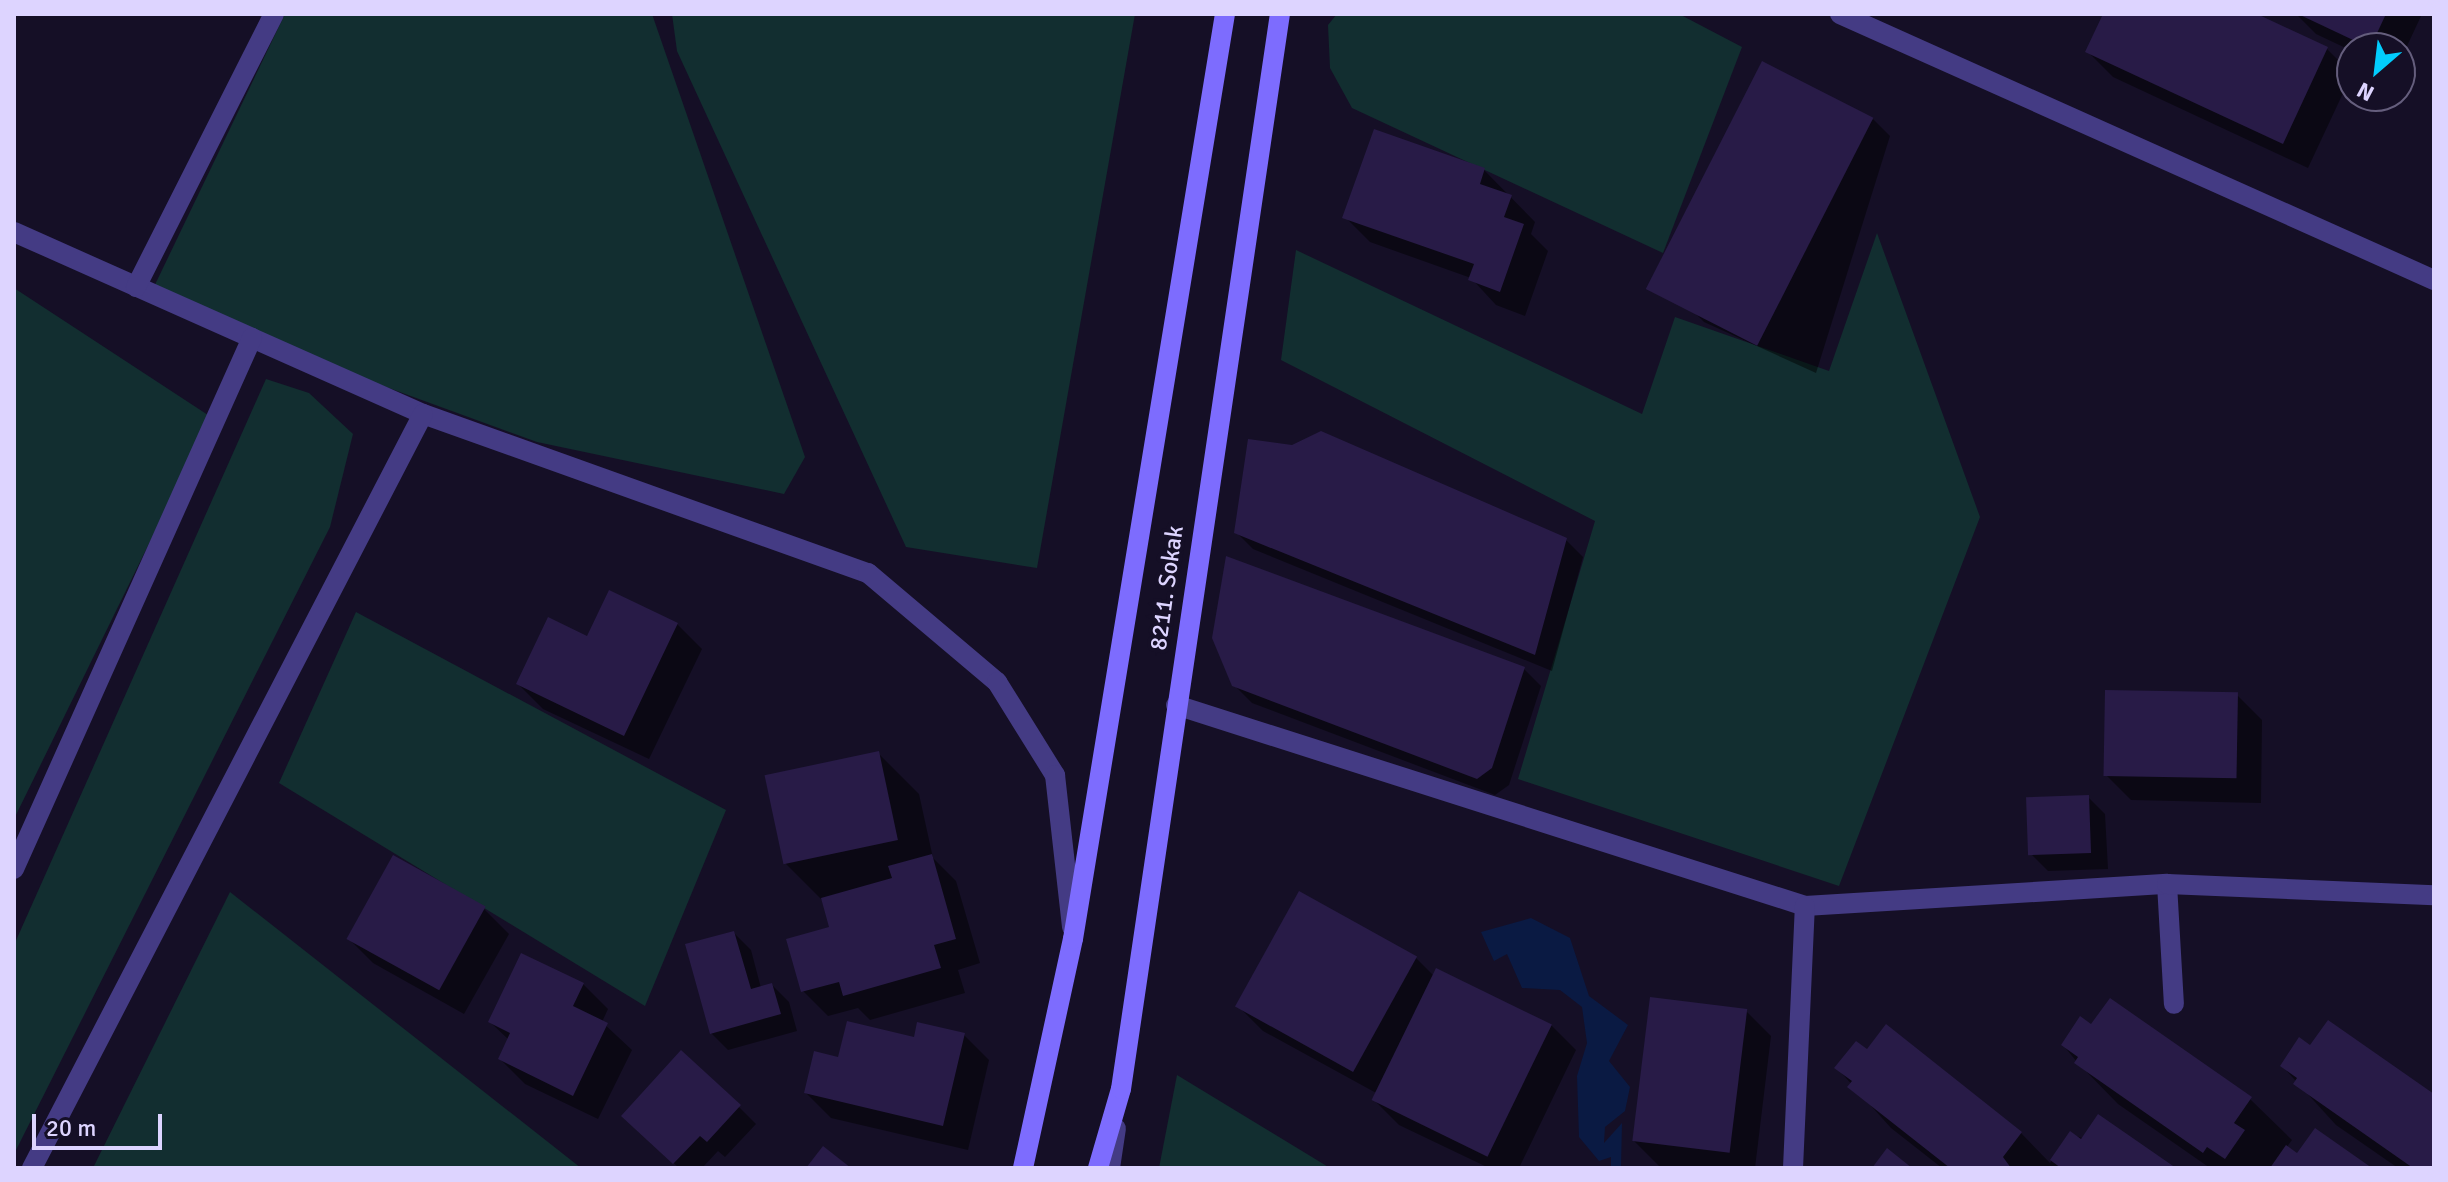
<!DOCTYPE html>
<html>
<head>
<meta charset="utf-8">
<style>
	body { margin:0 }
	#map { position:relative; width:2448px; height:1182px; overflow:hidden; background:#150f26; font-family:Signika,sans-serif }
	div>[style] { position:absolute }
	.green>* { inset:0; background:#122e30 }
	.water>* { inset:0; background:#0a1a43 }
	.shadow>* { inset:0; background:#0007 }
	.building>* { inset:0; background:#281b47; transform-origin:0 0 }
	.lane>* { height:20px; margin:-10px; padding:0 10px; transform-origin:10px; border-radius:10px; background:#443b84 }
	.street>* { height:20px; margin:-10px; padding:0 10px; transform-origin:10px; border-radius:10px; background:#443b84 }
	.secondary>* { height:20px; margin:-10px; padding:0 10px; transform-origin:10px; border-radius:10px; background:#7d6cfe }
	span { translate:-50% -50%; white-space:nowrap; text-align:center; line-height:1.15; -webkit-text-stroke:8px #150f26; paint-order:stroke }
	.street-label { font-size:24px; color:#ddd4ff }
	.frame { position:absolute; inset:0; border:16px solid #ddd4ff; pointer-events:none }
	.north { position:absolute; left:2336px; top:32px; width:80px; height:80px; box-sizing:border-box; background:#150f26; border:2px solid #655e7d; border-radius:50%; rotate:208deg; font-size:22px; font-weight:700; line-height:32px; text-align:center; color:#ddd4ff }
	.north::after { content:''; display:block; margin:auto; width:28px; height:36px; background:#02cdfd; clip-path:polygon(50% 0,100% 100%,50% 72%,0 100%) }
	.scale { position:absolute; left:32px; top:1114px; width:130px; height:36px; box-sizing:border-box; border:4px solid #ddd4ff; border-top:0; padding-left:10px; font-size:24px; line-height:28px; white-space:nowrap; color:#ddd4ff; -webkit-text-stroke:6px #150f26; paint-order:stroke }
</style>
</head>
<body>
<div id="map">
	<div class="green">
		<div style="clip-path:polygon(285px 14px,652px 14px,805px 457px,784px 494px,537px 442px,252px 338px,151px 293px)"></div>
		<div style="clip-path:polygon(672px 14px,1135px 14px,1037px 568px,906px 547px,677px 51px)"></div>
		<div style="clip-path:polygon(1337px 14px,1679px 14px,1742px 47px,1663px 253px,1352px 108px,1330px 68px,1328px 25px)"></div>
		<div style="clip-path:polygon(1877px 233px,1980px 517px,1839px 886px,1518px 779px,1595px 521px,1281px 360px,1296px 250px,1642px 414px,1675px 317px,1829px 371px)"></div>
		<div style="clip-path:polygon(14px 288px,211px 417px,14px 819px)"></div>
		<div style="clip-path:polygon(266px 379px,309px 393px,353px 434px,330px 527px,14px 1154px,14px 945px)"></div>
		<div style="clip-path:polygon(356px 612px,726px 810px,645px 1006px,279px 783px)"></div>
		<div style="clip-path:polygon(230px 892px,581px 1168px,93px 1168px)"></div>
		<div style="clip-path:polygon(1177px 1075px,1330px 1168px,1159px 1168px)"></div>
	</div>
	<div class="water">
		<div style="clip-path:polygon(1531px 918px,1570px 938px,1589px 996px,1628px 1025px,1609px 1061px,1630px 1087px,1625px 1111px,1605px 1127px,1604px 1143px,1622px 1123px,1621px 1168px,1611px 1168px,1611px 1157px,1599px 1161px,1579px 1137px,1577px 1076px,1587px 1043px,1582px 1007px,1560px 990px,1522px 988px,1507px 954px,1494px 961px,1481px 932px)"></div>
	</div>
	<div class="shadow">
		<div style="clip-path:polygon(2106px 14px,2248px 14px,2327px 49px,2352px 74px,2308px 168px,2113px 77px,2088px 52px)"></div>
		<div style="clip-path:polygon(2296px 14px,2422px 14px,2400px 61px,2400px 48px,2352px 51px,2316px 34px)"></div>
		<div style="clip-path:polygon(1873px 119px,1890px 136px,1816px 373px,1704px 322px,1687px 305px)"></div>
		<div style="clip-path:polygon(1484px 170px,1535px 222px,1531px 234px,1548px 251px,1525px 316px,1496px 305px,1471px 278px,1370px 242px,1345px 217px)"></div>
		<div style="clip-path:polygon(1236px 532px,1566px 540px,1583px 557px,1552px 671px,1253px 549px)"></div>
		<div style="clip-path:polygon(677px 624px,702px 649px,649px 759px,543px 709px,518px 684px,588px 639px)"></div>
		<div style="clip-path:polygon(1524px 669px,1541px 686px,1509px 785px,1495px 795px,1252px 703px,1234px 685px)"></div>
		<div style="clip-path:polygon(2237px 695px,2262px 720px,2261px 803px,2131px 800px,2106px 775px)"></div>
		<div style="clip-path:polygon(878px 753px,919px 794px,933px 858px,956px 881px,980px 963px,958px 970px,965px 993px,870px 1020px,858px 1008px,828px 1016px,803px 991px,832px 929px,824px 902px,785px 863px)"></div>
		<div style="clip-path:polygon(2088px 797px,2105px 814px,2108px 869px,2048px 871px,2031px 854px)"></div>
		<div style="clip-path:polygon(484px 909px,509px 934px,464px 1014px,373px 963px,348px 938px)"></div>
		<div style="clip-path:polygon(734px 933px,751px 950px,761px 988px,772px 985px,789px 1002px,797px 1031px,728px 1050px,711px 1033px)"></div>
		<div style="clip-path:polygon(1416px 958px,1434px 976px,1551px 1025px,1576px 1050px,1519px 1168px,1489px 1168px,1399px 1125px,1374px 1100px,1378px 1094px,1263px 1031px,1238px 1006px)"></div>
		<div style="clip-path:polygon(583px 984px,608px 1009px,602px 1022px,632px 1050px,598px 1119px,525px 1084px,500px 1059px,509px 1040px,490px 1022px)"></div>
		<div style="clip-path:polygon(1746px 1011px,1771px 1036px,1755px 1168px,1659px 1166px,1634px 1141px)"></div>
		<div style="clip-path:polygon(2092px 1027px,2250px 1099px,2292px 1140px,2286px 1148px,2297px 1156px,2369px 1168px,2210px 1168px,2118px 1104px,2077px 1062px,2063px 1045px)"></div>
		<div style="clip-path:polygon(964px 1035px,989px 1060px,968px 1150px,831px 1118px,806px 1093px,839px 1059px,915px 1039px)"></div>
		<div style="clip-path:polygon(2311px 1048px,2434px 1096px,2434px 1168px,2398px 1168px,2336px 1125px,2282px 1066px)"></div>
		<div style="clip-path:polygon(1837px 1068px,2021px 1133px,2050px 1163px,2070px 1134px,2172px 1168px,1942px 1168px,1891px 1128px)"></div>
		<div style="clip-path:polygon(739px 1107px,756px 1124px,725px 1157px,718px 1151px,702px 1168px,679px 1168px,641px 1133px)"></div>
	</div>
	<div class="building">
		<div style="clip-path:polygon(2103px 14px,2257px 14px,2328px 47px,2283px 144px,2085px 52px)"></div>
		<div style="clip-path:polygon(2298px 14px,2386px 14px,2370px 48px)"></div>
		<div style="left:1762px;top:61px;width:125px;height:256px;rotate:27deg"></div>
		<div style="clip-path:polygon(1374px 129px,1485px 168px,1480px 184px,1512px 195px,1504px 217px,1524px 224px,1500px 292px,1468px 280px,1474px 264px,1342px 218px)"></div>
		<div style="clip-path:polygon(1321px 431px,1567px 538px,1535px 655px,1234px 533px,1248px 439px,1292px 445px)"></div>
		<div style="clip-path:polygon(1226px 556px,1525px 667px,1492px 768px,1477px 779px,1232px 686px,1212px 638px)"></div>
		<div style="clip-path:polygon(609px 590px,678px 623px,624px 736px,516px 684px,548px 617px,587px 636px)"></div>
		<div style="left:2105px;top:690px;width:133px;height:86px;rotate:1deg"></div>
		<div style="left:879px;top:751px;width:91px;height:117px;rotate:78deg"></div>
		<div style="left:2089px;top:795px;width:58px;height:63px;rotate:88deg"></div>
		<div style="clip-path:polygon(932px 854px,956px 939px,934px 945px,941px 968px,843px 996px,839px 982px,801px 992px,786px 939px,829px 927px,821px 898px,892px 878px,888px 866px)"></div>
		<div style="left:393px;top:855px;width:106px;height:96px;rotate:29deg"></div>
		<div style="left:1299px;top:891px;width:135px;height:132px;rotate:29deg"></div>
		<div style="clip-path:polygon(734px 931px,751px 989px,772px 983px,781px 1014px,710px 1034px,685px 944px)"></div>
		<div style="clip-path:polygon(521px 953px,584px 983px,573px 1006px,608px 1023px,573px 1096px,498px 1059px,510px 1033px,488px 1022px)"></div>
		<div style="left:1436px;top:968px;width:129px;height:147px;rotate:26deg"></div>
		<div style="left:1650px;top:997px;width:98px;height:145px;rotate:7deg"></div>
		<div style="clip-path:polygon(2110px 998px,2252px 1097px,2234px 1123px,2245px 1130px,2225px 1159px,2207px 1147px,2203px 1153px,2074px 1063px,2078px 1057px,2061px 1045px,2080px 1016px,2091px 1024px)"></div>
		<div style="clip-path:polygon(2328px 1020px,2434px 1094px,2434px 1168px,2413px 1168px,2293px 1084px,2297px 1078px,2280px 1066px,2299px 1037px,2310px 1045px)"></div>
		<div style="clip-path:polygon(847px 1021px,914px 1037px,917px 1022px,965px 1033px,943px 1126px,804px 1093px,814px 1051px,838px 1057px)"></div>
		<div style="clip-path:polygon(1886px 1024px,2022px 1132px,2003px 1157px,2011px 1168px,1950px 1168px,1847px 1087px,1852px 1081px,1834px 1068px,1856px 1041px,1867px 1049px)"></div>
		<div style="clip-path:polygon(681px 1050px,741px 1105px,707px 1142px,700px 1136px,673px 1164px,621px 1116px)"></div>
		<div style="clip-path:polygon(2098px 1114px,2176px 1168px,2061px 1168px,2050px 1160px,2070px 1131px,2081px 1139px)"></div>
		<div style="clip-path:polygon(2315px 1128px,2372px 1168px,2270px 1168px,2286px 1145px,2297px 1153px)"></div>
		<div style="clip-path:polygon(823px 1146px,851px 1168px,806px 1168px)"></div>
		<div style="clip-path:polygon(1887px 1148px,1912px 1168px,1872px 1168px)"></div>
	</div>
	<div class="lane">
		<div style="left:2167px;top:884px;width:120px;rotate:86.7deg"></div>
	</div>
	<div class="street">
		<div style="left:1840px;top:14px;width:651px;rotate:24.12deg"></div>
		<div style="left:14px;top:232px;width:448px;rotate:24deg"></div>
		<div style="left:423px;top:414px;width:473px;rotate:19.7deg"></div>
		<div style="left:868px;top:573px;width:169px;rotate:40.2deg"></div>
		<div style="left:997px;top:682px;width:110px;rotate:58.1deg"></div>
		<div style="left:1055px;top:775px;width:153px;rotate:83.6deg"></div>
		<div style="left:136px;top:287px;width:306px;rotate:-63.2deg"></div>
		<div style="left:1176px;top:705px;width:660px;rotate:17.72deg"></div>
		<div style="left:1805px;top:906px;width:363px;rotate:-3.5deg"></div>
		<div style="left:2167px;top:884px;width:267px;rotate:2.4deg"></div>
		<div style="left:14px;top:869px;width:582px;rotate:-65.86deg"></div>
		<div style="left:32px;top:1168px;width:849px;rotate:-62.59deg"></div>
		<div style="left:1110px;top:1168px;width:40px;rotate:-81.5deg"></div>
		<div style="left:1793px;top:1168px;width:262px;rotate:-87.4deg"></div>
	</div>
	<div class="secondary">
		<div style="left:1023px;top:1168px;width:234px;rotate:-77.7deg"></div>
		<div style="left:1073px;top:939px;width:937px;rotate:-80.67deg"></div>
		<div style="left:1098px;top:1168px;width:82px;rotate:-73.8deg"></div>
		<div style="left:1121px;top:1089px;width:1087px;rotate:-81.59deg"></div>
	</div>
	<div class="street-label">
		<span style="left:1167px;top:588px;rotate:-82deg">8211. Sokak</span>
	</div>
	<div class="frame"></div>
	<div class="north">N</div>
	<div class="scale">20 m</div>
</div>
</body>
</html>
